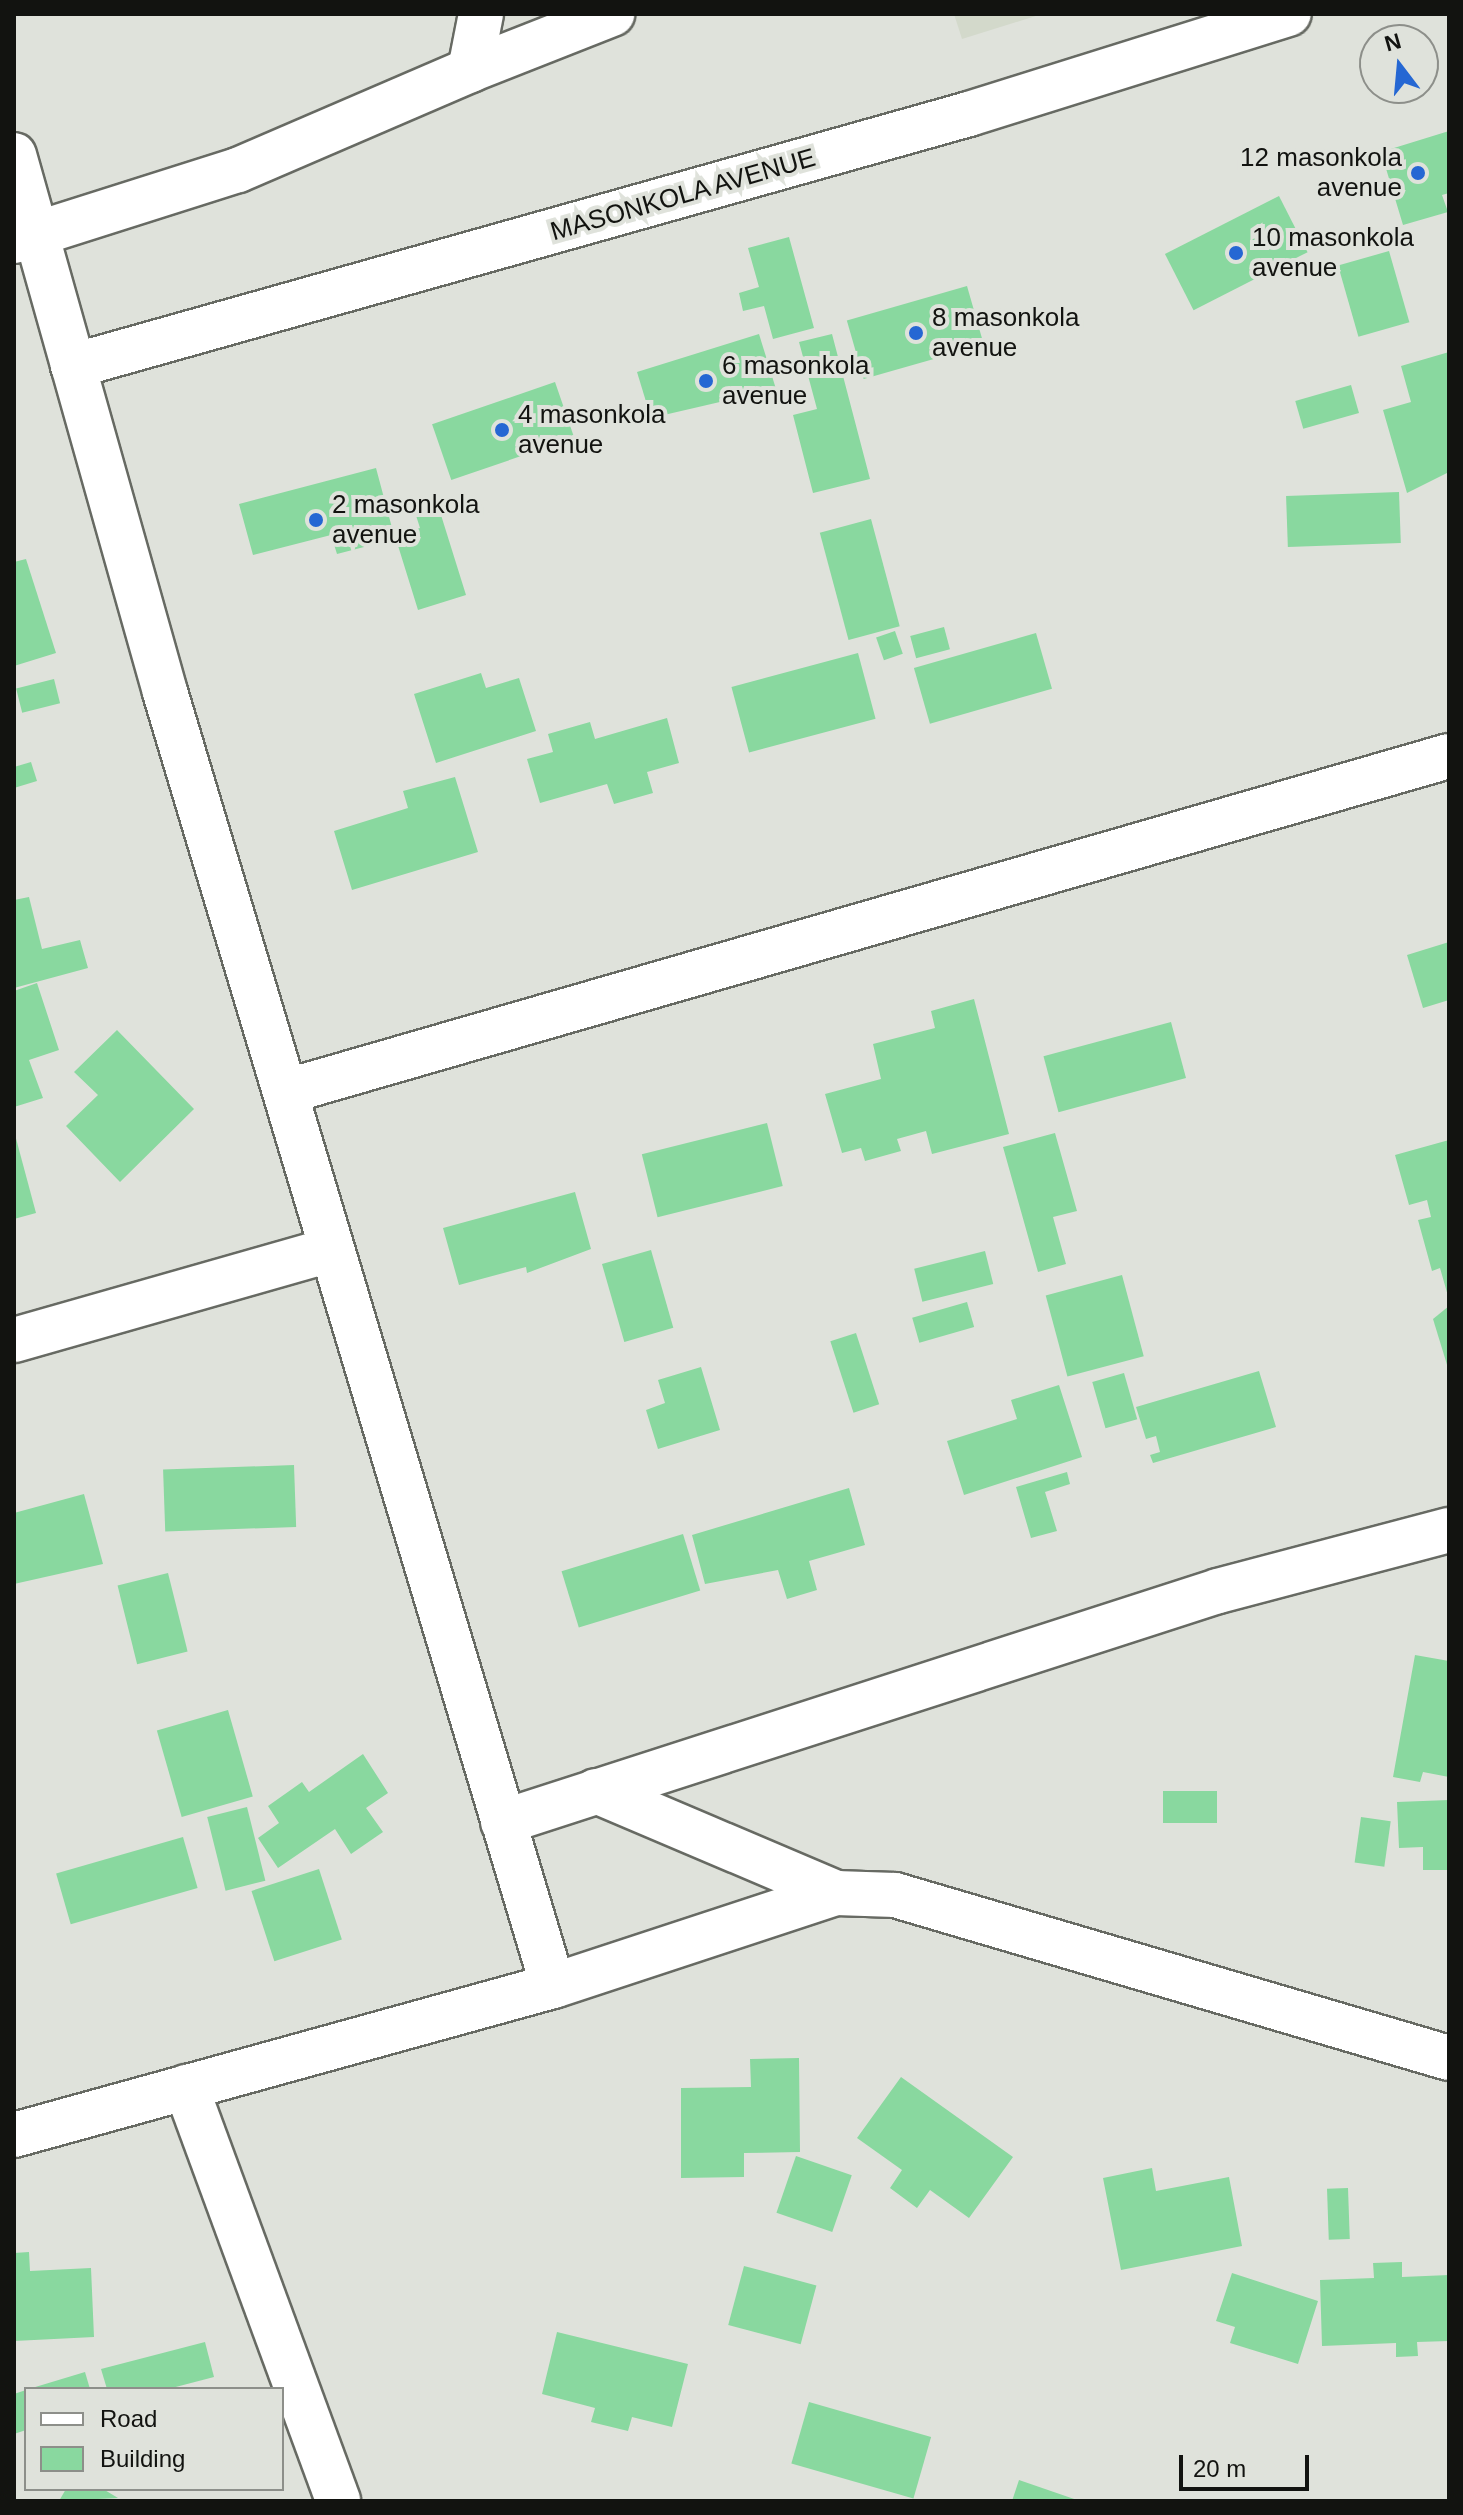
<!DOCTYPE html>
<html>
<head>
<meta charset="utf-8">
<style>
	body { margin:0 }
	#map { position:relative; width:1463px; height:2515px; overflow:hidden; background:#dfe2db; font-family:Arial,sans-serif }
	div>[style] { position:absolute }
	.built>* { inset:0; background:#d3d9cb }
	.building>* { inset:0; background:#89d89f; transform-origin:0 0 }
	.roads { filter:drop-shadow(2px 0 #676a63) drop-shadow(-2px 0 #676a63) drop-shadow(0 2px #676a63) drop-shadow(0 -2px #676a63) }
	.minor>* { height:44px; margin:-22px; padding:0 22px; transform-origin:22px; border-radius:22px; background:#fff }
	.dots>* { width:22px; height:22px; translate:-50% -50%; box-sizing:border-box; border:4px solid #dfe2db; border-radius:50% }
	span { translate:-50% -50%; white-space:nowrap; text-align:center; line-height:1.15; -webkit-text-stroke:8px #dfe2db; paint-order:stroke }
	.poi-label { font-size:26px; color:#121310 }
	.right { translate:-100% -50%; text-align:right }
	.left { translate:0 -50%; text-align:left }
	.street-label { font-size:26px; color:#121310 }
	.frame { position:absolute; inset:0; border:16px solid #121310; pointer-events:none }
	.legend { position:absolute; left:24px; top:2387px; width:260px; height:104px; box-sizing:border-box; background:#dfe2db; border:2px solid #8d8f8a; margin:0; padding:10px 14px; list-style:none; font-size:24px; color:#121310 }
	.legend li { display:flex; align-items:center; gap:16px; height:40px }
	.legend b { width:40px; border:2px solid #8d8f8a }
	.north { position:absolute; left:1359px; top:24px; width:80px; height:80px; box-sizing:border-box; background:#dfe2db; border:2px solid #8d8f8a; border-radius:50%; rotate:344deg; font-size:22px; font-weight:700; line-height:32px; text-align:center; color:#121310 }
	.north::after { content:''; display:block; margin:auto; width:28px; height:36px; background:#2567d3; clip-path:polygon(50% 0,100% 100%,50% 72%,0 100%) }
	.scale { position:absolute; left:1179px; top:2455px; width:130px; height:36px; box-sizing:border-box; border:4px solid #121310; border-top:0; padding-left:10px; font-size:24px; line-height:28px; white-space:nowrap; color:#121310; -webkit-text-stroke:6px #dfe2db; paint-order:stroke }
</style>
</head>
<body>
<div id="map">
	<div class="built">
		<div style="clip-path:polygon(954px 14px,1042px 14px,962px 39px)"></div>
	</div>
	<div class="building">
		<div style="clip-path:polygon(1449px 131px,1449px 193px,1442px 195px,1448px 212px,1403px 225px,1381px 152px)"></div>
		<div style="left:1279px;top:196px;width:63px;height:128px;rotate:63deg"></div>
		<div style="clip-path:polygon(789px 237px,814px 328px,773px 339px,764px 306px,743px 311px,739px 293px,759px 287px,748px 248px)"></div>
		<div style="left:1389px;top:251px;width:74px;height:53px;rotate:74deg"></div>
		<div style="left:967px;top:286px;width:61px;height:125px;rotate:74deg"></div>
		<div style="clip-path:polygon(759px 334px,776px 389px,651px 418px,637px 372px)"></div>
		<div style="clip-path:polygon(832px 334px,870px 479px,813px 493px,793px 415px,817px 409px,799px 342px)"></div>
		<div style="clip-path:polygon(1449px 352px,1449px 472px,1407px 493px,1383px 410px,1411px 402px,1401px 366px)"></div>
		<div style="left:555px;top:382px;width:59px;height:130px;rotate:71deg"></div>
		<div style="left:1351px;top:385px;width:29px;height:58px;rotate:74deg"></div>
		<div style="clip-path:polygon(376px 468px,395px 539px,337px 554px,331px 535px,253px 555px,239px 504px)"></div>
		<div style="left:1399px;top:492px;width:51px;height:113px;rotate:88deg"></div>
		<div style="clip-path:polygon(436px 499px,466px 595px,418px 610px,395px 536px,420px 528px,413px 506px)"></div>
		<div style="left:871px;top:519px;width:111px;height:53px;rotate:75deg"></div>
		<div style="clip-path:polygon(26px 559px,56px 653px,14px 666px,14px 562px)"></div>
		<div style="left:944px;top:627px;width:23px;height:35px;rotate:75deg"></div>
		<div style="left:895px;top:631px;width:24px;height:20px;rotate:71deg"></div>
		<div style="left:1036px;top:633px;width:58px;height:127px;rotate:74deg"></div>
		<div style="left:858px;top:653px;width:68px;height:131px;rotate:75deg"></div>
		<div style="clip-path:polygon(481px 673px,486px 688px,519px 678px,536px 731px,436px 763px,414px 694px)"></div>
		<div style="left:54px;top:679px;width:25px;height:39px;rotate:76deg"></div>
		<div style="clip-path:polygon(667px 718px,679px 763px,647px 772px,653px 793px,614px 804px,607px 784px,540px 803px,527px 759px,553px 752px,548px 734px,590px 722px,595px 739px)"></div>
		<div style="clip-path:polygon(31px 762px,37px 781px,14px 788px,14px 767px)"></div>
		<div style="clip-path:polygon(455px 777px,478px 852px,352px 890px,334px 831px,408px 808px,403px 791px)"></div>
		<div style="clip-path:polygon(29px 897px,42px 949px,80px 940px,88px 968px,14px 988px,14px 900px)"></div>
		<div style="clip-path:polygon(1449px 942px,1449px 1000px,1423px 1008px,1407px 955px)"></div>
		<div style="clip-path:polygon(37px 983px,59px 1050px,29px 1060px,43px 1098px,14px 1107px,14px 991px)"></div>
		<div style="clip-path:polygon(974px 999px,1009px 1134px,932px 1154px,926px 1131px,897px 1139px,901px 1151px,865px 1161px,861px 1148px,842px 1153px,825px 1094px,881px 1079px,873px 1044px,935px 1028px,931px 1011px)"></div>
		<div style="left:1171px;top:1022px;width:58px;height:132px;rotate:75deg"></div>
		<div style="clip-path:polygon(117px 1030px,194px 1109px,120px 1182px,66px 1126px,98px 1095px,74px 1072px)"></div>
		<div style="left:767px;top:1123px;width:65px;height:129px;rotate:76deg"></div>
		<div style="clip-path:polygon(14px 1131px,36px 1213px,14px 1219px)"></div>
		<div style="clip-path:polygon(1055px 1133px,1077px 1211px,1053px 1217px,1066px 1264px,1038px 1272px,1003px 1147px)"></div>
		<div style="clip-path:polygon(1449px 1140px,1449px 1296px,1448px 1296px,1440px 1268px,1432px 1271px,1418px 1220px,1431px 1217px,1427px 1200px,1409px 1205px,1395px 1155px)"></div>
		<div style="clip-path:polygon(575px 1192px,591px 1249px,527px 1273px,526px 1267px,459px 1285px,443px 1228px)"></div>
		<div style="left:651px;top:1250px;width:81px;height:51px;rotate:74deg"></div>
		<div style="left:985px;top:1251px;width:34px;height:73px;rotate:76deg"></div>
		<div style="left:1122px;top:1275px;width:84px;height:79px;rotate:75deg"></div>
		<div style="left:967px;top:1302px;width:26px;height:57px;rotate:74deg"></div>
		<div style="clip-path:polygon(1449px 1306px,1449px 1368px,1448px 1368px,1433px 1319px)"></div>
		<div style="left:856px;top:1333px;width:75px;height:27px;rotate:72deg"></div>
		<div style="clip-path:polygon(701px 1367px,720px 1430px,658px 1449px,646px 1410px,665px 1403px,658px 1380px)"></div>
		<div style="clip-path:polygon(1259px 1371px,1276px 1427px,1153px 1463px,1150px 1455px,1160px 1452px,1156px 1436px,1146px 1439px,1136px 1407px)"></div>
		<div style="left:1124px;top:1373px;width:48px;height:33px;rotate:74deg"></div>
		<div style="clip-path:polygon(1059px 1385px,1082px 1457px,964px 1495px,947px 1441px,1017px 1419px,1011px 1400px)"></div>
		<div style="left:294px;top:1465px;width:62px;height:131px;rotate:88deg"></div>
		<div style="clip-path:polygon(1067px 1472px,1070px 1484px,1045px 1492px,1057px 1531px,1031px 1538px,1016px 1487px)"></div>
		<div style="clip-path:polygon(849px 1488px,865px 1545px,809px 1561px,817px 1590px,787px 1599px,778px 1570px,705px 1584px,692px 1535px)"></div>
		<div style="clip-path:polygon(84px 1494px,103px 1564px,14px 1584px,14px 1513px)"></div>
		<div style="left:683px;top:1534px;width:59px;height:127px;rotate:73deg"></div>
		<div style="left:168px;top:1573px;width:81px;height:52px;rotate:76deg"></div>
		<div style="clip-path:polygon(1415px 1655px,1449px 1661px,1449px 1777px,1423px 1772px,1420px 1782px,1393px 1777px)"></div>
		<div style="left:228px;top:1710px;width:90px;height:74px;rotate:74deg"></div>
		<div style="clip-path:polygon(363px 1754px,388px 1793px,366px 1808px,383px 1832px,351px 1854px,335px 1829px,278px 1868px,258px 1838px,279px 1823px,268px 1806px,302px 1782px,309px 1792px)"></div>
		<div style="left:1217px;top:1791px;width:32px;height:54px;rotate:90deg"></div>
		<div style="clip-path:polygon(1449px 1800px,1449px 1870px,1423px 1870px,1423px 1847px,1399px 1848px,1397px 1802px)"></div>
		<div style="left:247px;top:1807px;width:76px;height:41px;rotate:76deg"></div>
		<div style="left:1361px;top:1817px;width:30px;height:46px;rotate:8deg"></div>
		<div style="left:183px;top:1837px;width:53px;height:132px;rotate:74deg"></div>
		<div style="left:319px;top:1869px;width:74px;height:71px;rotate:72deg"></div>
		<div style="clip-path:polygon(799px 2058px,800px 2152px,744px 2153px,744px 2177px,681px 2178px,681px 2088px,751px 2087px,750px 2059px)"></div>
		<div style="clip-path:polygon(901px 2077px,1013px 2157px,969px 2218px,930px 2190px,917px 2208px,890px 2188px,902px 2170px,857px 2138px)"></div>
		<div style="left:796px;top:2156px;width:59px;height:60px;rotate:19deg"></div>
		<div style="clip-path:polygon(1152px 2168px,1156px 2191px,1229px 2177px,1242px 2246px,1121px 2270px,1103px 2178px)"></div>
		<div style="left:1348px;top:2188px;width:51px;height:21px;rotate:88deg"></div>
		<div style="clip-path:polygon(29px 2252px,30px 2271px,91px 2268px,94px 2337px,14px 2341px,14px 2253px)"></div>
		<div style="clip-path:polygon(1402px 2262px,1402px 2277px,1449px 2275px,1449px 2341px,1417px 2342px,1418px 2356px,1396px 2357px,1396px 2343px,1322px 2346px,1320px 2280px,1374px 2278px,1373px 2263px)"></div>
		<div style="left:744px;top:2266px;width:75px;height:61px;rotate:15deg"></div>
		<div style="clip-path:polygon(1232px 2273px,1318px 2301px,1298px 2364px,1230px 2343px,1235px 2327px,1216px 2321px)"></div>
		<div style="clip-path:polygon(557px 2332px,688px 2364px,672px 2427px,632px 2417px,628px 2431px,591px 2422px,595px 2408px,542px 2394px)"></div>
		<div style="clip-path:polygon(205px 2342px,214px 2377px,168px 2389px,107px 2389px,101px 2369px)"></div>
		<div style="clip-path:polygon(85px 2372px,90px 2389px,32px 2389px,32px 2388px)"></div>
		<div style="clip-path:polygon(26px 2390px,26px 2430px,14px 2434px,14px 2394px)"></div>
		<div style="left:809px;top:2402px;width:127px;height:64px;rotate:16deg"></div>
		<div style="clip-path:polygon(1019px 2480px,1077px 2500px,1077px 2501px,1012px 2501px)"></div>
		<div style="clip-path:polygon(66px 2489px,103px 2489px,118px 2498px,59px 2501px)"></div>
	</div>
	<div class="roads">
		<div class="minor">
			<div style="left:470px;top:70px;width:153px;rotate:-21.5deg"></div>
			<div style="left:14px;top:155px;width:558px;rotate:74.29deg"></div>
			<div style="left:165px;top:692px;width:1351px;rotate:73.31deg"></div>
			<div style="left:14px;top:241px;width:235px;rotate:-17.6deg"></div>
			<div style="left:238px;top:170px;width:253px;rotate:-23.3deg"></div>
			<div style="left:470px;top:70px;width:57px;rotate:-78.9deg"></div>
			<div style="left:73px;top:366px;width:931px;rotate:-15.71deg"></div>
			<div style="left:969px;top:114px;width:335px;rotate:-17.4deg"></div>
			<div style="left:288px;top:1091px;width:1208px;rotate:-16.1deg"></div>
			<div style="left:14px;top:1340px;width:329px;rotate:-15.9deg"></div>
			<div style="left:596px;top:1791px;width:261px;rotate:23deg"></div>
			<div style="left:503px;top:1822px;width:751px;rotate:-17.9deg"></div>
			<div style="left:1218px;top:1591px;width:239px;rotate:-14.8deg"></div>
			<div style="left:186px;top:2087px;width:441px;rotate:69.8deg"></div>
			<div style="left:14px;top:2135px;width:559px;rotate:-15.45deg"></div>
			<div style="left:553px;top:1986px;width:298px;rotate:-18.2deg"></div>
			<div style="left:836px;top:1893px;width:59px;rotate:1.9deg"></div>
			<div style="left:895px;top:1895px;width:577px;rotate:16.4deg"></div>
		</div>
	</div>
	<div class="dots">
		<div style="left:1418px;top:173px;background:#2567d3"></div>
		<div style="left:1236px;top:253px;background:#2567d3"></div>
		<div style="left:916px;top:333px;background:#2567d3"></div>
		<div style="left:706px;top:381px;background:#2567d3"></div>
		<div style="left:502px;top:430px;background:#2567d3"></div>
		<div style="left:316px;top:520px;background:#2567d3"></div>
	</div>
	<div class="poi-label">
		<span class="right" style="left:1402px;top:173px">12 masonkola<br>avenue</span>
		<span class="left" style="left:1252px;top:253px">10 masonkola<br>avenue</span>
		<span class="left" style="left:932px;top:333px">8 masonkola<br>avenue</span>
		<span class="left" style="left:722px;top:381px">6 masonkola<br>avenue</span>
		<span class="left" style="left:518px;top:430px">4 masonkola<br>avenue</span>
		<span class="left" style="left:332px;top:520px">2 masonkola<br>avenue</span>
	</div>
	<div class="street-label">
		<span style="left:683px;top:195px;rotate:-16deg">MASONKOLA AVENUE</span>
	</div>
	<div class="frame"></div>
	<ul class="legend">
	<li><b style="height:10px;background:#fff"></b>Road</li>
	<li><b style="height:22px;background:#89d89f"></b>Building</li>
	</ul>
	<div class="north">N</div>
	<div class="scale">20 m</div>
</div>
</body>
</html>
